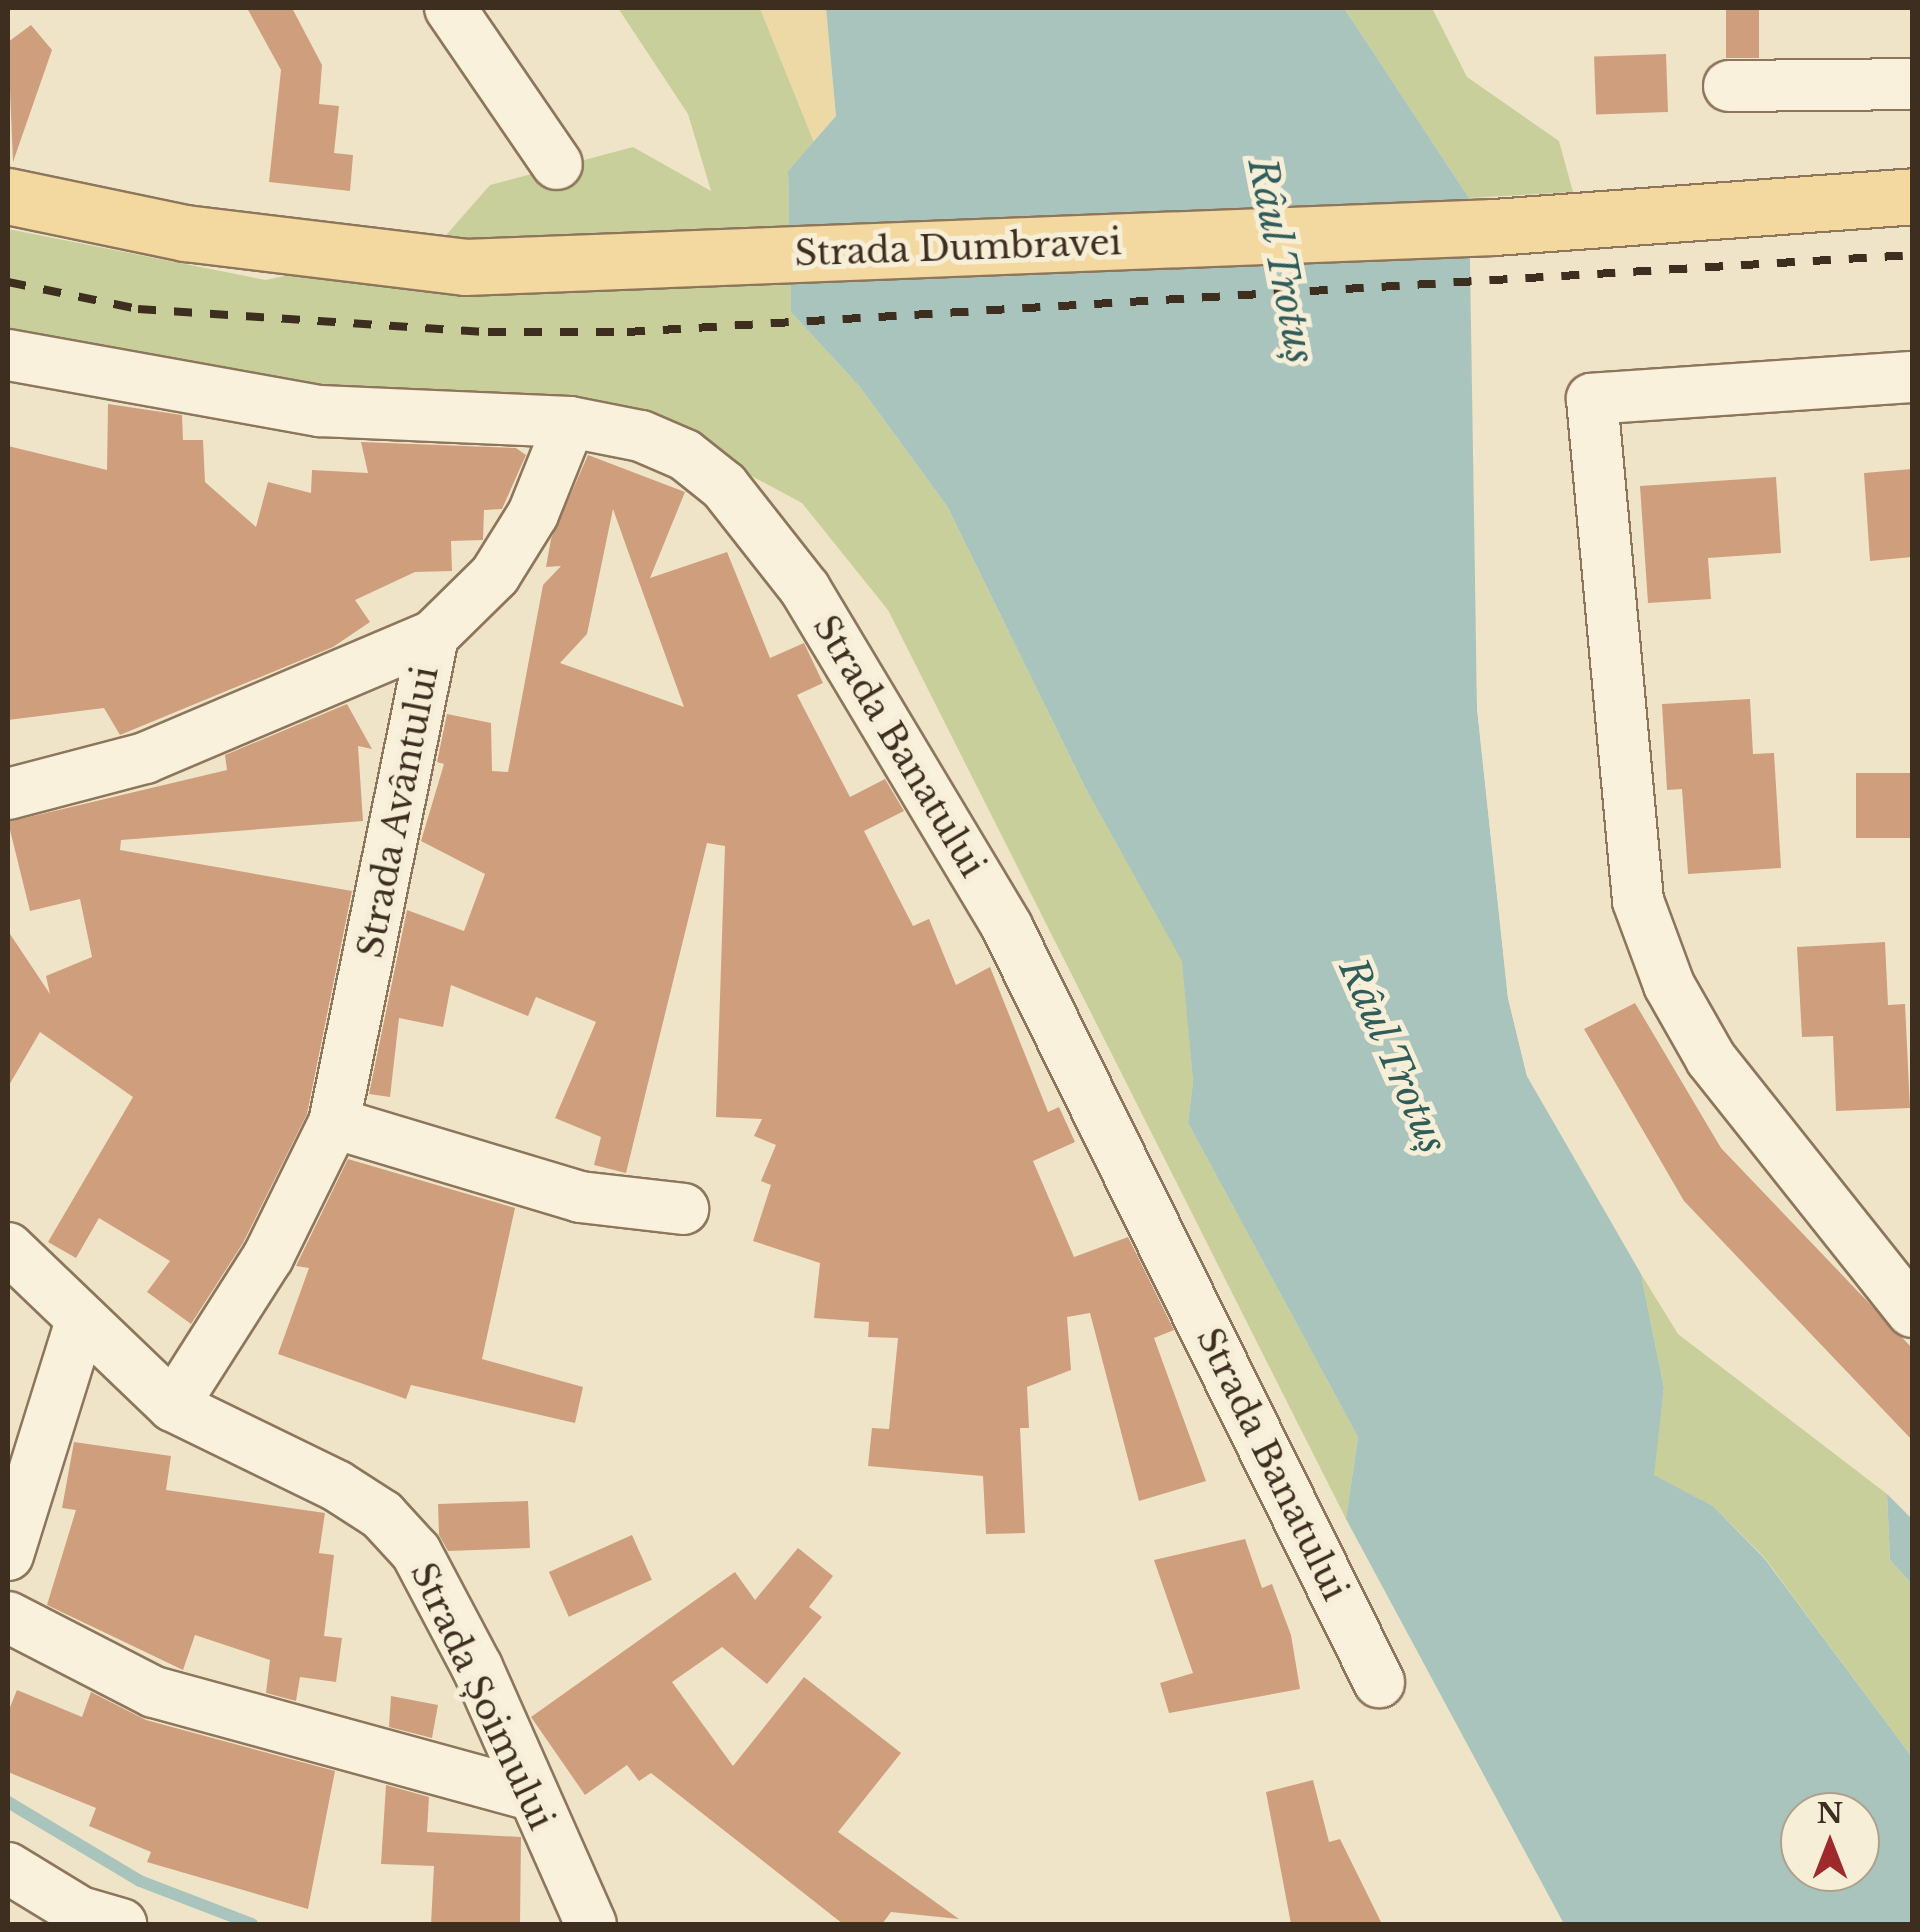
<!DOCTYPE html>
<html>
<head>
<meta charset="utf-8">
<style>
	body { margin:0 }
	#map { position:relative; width:1920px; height:1932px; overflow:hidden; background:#f0e4c8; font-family:"Libre Baskerville",serif }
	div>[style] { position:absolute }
	.green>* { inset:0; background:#c9cf9b }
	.sand>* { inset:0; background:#ecd9a5 }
	.water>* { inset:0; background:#a9c4bc }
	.pier>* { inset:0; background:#f0e4c8 }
	.stream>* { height:12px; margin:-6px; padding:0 6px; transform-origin:6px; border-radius:6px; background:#a9c4bc }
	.building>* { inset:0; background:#cf9f7d; transform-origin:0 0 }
	.roads { filter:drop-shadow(2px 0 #8d765c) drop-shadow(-2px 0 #8d765c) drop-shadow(0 2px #8d765c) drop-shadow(0 -2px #8d765c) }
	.minor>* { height:50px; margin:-25px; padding:0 25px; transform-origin:25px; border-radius:25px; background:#faf1dc }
	.major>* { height:55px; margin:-27.5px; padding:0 27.5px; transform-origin:27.5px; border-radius:27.5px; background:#f3d9a0 }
	.rail>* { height:8px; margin-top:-4px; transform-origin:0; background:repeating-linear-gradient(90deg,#3d2e20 0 18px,transparent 0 36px) }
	span { translate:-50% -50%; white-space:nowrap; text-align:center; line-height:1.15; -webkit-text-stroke:10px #f7eed8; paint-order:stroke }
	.street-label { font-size:35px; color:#3d2e20 }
	.water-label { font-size:38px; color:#2f5d5a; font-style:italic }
	.frame { position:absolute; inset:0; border:10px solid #3d2e20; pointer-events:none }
	.north { position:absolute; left:1780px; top:1792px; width:100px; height:100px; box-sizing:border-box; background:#f7eed8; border:2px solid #ada18e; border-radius:50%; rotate:0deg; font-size:28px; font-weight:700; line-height:40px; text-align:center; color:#3d2e20 }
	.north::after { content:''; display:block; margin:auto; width:35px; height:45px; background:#9e2a2b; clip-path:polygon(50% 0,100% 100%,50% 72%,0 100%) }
</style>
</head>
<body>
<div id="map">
	<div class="green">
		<div style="clip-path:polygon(618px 8px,760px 8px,814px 142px,788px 171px,791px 312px,860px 387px,947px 506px,1086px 789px,1183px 961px,1193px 1082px,1188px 1123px,1358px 1437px,1346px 1519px,888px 610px,802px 503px,662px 428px,8px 363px,8px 229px,266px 280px,441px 241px,490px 185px,633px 147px,711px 191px,688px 114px)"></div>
		<div style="clip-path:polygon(1344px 8px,1432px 8px,1467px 77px,1559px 141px,1573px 192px,1469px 198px)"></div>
		<div style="clip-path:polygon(1641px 1274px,1678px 1334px,1887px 1494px,1890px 1560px,1912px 1584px,1912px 1757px,1764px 1557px,1713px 1506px,1653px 1475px,1664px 1388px)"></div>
	</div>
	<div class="sand">
		<div style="clip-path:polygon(760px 8px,826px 8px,836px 116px,814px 142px)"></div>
	</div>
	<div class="water">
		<div style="clip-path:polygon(evenodd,826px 8px,1344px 8px,1469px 198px,1477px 708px,1508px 998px,1527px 1076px,1641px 1274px,1664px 1388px,1654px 1475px,1713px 1506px,1764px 1558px,1912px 1757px,1912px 1924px,1564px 1924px,1346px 1519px,1358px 1437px,1188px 1123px,1193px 1082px,1182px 961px,1086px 789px,947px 506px,860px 387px,791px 312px,788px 171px,836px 116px,826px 8px,1800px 1812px,1860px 1812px,1860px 1872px,1800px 1872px,1800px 1812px)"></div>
		<div style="clip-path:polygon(1887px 1494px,1912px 1519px,1912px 1584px,1890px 1560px)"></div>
	</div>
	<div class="pier">
		<div style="clip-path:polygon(1474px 197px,1482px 708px,1513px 997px,1532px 1074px,1649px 1286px,1527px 1076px,1508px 998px,1477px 708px)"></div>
	</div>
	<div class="stream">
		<div style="left:8px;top:1802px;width:154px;rotate:30.9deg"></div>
		<div style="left:140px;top:1881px;width:120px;rotate:21deg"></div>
	</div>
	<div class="building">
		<div style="clip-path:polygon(247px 8px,292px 8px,322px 65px,319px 104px,339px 106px,334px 153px,353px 155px,350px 191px,269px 182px,281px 70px)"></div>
		<div style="left:1726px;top:8px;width:33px;height:50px"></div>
		<div style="clip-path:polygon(31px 25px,52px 50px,13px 162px,8px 42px)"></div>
		<div style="left:1666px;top:54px;width:58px;height:72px;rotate:88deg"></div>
		<div style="clip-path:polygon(108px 404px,182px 415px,183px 440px,203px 440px,205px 482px,256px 527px,268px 482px,311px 493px,312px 470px,368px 473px,361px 442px,516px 448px,526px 455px,502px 509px,484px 510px,483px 540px,451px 541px,452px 571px,415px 572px,355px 600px,370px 622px,333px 647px,120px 735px,104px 708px,8px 720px,8px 446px,107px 470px)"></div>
		<div style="clip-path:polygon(evenodd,588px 455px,685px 492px,650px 578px,727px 552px,770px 658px,804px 643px,823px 683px,797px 695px,850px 797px,885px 779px,904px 811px,864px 831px,913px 926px,929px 919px,956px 985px,990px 967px,1048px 1112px,1059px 1107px,1075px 1142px,1033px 1161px,1074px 1257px,1128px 1237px,1174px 1330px,1154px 1338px,1206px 1481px,1139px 1501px,1090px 1313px,1067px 1317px,1071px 1370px,1027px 1387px,1029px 1428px,1020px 1428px,1025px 1533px,986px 1534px,983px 1476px,868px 1466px,872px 1428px,889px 1429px,898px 1338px,868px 1337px,869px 1322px,814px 1318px,820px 1263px,753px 1241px,771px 1185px,761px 1181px,776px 1145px,754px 1136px,762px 1119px,716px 1117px,725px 846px,707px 843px,626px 1173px,594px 1165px,601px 1137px,555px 1118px,596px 1022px,536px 997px,528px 1016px,451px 985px,443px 1027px,399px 1018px,390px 1097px,369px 1094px,407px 910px,464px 931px,485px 874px,421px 841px,444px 764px,437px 762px,447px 714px,491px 723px,492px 771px,508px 772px,543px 585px,561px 566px,546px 567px,551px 539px,588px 455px,613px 509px,639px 582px,684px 707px,560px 663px,587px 634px,613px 509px)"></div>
		<div style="clip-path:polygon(1912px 469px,1912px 557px,1870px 561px,1864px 473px)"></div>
		<div style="clip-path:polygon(1776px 477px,1781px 553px,1708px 558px,1711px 599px,1648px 603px,1640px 486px)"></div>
		<div style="clip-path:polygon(1750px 699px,1753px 754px,1774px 753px,1781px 868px,1688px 874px,1682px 789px,1667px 790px,1662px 704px)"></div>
		<div style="clip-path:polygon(347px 704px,372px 749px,358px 746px,363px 821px,121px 840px,120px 850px,352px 891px,307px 1114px,243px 1243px,191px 1324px,147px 1292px,170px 1261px,99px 1218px,76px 1258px,48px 1242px,133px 1097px,40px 1032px,8px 1087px,8px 931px,50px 994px,46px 976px,92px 957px,80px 899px,30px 911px,8px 822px,227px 770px,225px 755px)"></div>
		<div style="left:1912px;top:773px;width:65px;height:56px;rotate:90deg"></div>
		<div style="clip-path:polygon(1885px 942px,1888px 1005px,1905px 1004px,1910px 1108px,1836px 1111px,1833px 1036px,1802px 1037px,1797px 947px)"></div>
		<div style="clip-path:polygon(1635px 1003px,1721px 1148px,1912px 1348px,1912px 1440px,1684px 1201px,1584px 1029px)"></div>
		<div style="clip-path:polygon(348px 1159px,515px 1208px,482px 1359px,583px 1387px,575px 1423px,411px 1385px,406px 1399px,278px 1354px,309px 1268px,296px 1266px)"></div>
		<div style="clip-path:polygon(74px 1442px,171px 1456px,166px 1490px,325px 1513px,319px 1553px,334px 1555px,324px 1636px,342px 1638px,336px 1682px,300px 1677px,296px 1701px,266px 1693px,270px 1660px,195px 1635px,183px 1670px,47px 1605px,76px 1510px,62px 1508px)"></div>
		<div style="clip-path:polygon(528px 1501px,530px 1548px,448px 1551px,439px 1535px,438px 1504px)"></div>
		<div style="left:632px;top:1535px;width:49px;height:91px;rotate:66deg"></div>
		<div style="clip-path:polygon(1245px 1539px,1262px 1588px,1272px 1584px,1291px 1635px,1300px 1689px,1169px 1713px,1160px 1683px,1193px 1673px,1154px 1560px)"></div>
		<div style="clip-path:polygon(798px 1548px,833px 1576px,809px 1607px,822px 1617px,767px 1684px,722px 1647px,672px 1682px,733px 1766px,804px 1677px,901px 1753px,838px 1832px,959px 1919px,891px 1912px,882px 1924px,843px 1924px,651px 1773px,639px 1781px,627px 1765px,585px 1795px,531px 1717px,735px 1572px,755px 1600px)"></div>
		<div style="clip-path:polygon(17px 1690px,82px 1717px,91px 1692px,146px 1720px,335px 1771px,308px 1909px,147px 1862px,151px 1852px,89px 1826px,96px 1808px,8px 1772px,8px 1712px)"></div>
		<div style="clip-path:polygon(391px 1696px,438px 1705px,432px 1738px,389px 1727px)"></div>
		<div style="clip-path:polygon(1313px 1780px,1329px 1842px,1340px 1839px,1382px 1924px,1291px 1924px,1266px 1792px)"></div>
		<div style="clip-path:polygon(386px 1785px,429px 1797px,427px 1832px,521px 1837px,520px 1924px,431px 1924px,434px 1866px,381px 1864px)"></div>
	</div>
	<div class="roads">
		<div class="minor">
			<div style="left:450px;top:8px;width:189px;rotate:55.6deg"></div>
			<div style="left:1729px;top:86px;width:183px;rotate:-0.6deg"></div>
			<div style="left:8px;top:355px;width:317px;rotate:10.2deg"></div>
			<div style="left:320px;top:411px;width:250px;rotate:2.5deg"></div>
			<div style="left:570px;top:422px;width:72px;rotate:11.2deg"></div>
			<div style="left:641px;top:436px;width:48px;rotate:23.4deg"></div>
			<div style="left:685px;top:455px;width:50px;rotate:38.5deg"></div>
			<div style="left:724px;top:486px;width:131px;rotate:51.8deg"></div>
			<div style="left:805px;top:589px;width:394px;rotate:59.1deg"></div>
			<div style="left:1007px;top:927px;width:842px;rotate:63.77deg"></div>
			<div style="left:1912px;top:377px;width:321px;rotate:176.1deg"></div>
			<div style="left:1592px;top:399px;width:504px;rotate:84.76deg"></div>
			<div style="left:1638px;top:901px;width:90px;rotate:69.7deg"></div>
			<div style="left:1669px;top:985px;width:85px;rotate:60.4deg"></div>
			<div style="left:1711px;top:1059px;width:323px;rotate:51.5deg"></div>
			<div style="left:8px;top:794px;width:142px;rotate:-14.7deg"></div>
			<div style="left:145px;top:758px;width:313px;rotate:-23deg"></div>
			<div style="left:334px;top:1123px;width:257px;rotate:16.7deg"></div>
			<div style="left:580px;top:1197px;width:104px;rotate:6.6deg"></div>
			<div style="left:8px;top:1248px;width:228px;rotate:43.8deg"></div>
			<div style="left:173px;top:1406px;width:182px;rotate:26deg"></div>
			<div style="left:337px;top:1486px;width:54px;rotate:32.8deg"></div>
			<div style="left:382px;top:1515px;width:50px;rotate:47.4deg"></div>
			<div style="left:416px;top:1552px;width:130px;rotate:62.1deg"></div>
			<div style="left:477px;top:1667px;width:281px;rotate:66.1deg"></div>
			<div style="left:173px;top:1406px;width:177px;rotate:-57.5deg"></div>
			<div style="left:268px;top:1257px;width:149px;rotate:-63.8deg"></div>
			<div style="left:334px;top:1123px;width:497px;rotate:-78.5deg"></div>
			<div style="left:433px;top:636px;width:87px;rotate:-44.5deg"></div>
			<div style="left:495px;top:575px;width:72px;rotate:-58.1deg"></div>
			<div style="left:533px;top:514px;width:99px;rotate:-68.1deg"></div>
			<div style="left:8px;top:1555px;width:245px;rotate:-72.7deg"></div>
			<div style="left:8px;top:1617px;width:164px;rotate:27.2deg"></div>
			<div style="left:154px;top:1692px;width:390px;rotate:15.3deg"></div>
			<div style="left:8px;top:1868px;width:84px;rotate:31.4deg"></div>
			<div style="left:80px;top:1912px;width:43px;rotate:16.3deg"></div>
		</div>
		<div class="major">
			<div style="left:8px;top:196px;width:181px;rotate:11.8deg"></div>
			<div style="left:185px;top:233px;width:282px;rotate:6.9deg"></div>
			<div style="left:465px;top:267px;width:1030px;rotate:-2.23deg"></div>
			<div style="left:1494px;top:227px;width:419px;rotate:-4.2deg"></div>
		</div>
	</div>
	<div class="rail">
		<div style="left:8px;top:282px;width:133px;rotate:11.7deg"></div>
		<div style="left:138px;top:309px;width:351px;rotate:3.8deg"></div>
		<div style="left:488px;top:332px;width:139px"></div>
		<div style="left:627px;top:332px;width:1287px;rotate:-3.43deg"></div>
	</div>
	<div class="street-label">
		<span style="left:958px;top:248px;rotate:-2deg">Strada Dumbravei</span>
		<span style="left:899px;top:746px;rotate:59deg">Strada Banatului</span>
		<span style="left:398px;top:812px;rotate:-79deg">Strada Avântului</span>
		<span style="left:1272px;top:1464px;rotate:64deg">Strada Banatului</span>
		<span style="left:482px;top:1696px;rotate:65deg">Strada Șoimului</span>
	</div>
	<div class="water-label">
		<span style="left:1281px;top:261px;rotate:79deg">Râul Trotuș</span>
		<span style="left:1393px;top:1056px;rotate:66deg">Râul Trotuș</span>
	</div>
	<div class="frame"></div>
	<div class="north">N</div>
</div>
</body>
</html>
